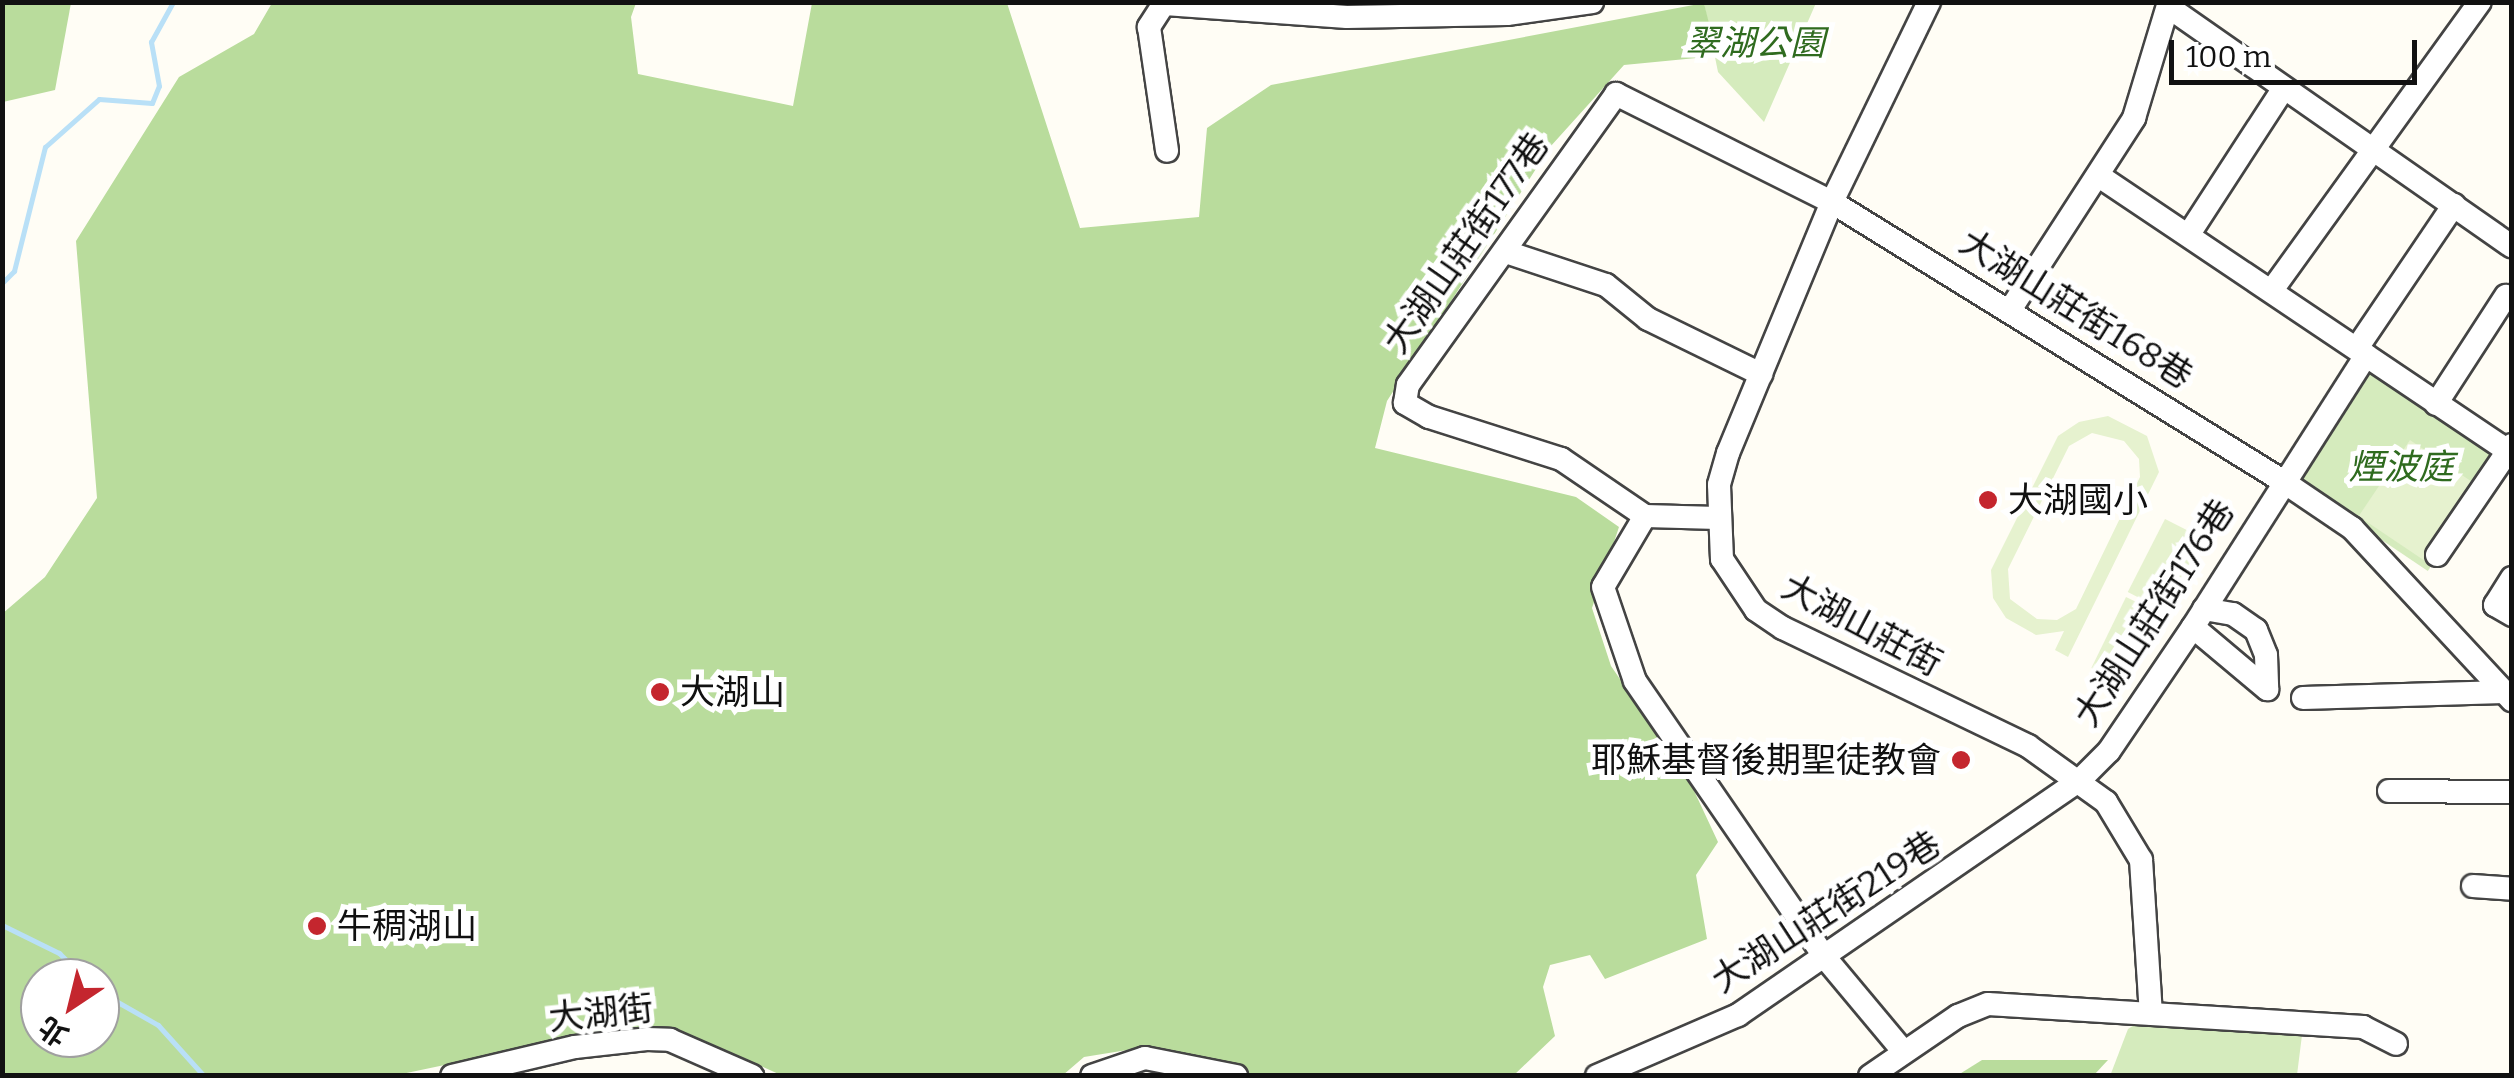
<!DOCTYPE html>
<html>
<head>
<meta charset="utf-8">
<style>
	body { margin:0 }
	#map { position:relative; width:2514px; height:1078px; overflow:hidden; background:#fffdf5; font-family:Bitter,"Noto Sans TC",serif }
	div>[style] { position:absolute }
	.green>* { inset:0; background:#d5ebbd; transform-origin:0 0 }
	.forest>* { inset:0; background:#b9dc9c }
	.pitch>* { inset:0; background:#e6f2cf; transform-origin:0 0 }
	.stream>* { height:5px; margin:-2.5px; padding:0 2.5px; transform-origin:2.5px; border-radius:2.5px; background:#b9e0f7 }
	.roads { filter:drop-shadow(2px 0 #444) drop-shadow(-2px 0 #444) drop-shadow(0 2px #444) drop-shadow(0 -2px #444) }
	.minor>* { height:22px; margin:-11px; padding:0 11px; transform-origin:11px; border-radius:11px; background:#fff }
	.dots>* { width:28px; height:28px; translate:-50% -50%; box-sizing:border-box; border:5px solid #fff; border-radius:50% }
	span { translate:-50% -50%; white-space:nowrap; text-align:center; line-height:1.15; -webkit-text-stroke:10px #fff; paint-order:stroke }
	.park-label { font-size:35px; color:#2f6b1f; font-style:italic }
	.street-label { font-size:35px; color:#111 }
	.poi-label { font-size:35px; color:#111 }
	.left { translate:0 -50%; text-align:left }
	.right { translate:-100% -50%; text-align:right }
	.frame { position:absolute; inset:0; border:5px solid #111; pointer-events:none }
	.north { position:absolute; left:20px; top:958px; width:100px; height:100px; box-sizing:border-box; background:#fff; border:2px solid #a0a0a0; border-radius:50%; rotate:215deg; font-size:28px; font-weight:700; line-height:40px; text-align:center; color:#111 }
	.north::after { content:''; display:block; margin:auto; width:35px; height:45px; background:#c4262e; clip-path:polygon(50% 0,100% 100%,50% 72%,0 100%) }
	.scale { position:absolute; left:2169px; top:40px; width:248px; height:45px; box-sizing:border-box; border:5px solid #111; border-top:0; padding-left:12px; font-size:30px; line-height:35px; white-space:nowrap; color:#111; -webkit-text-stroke:8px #fff; paint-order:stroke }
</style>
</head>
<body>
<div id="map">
	<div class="green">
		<div style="clip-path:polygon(1704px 3px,1816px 3px,1764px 122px,1718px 72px)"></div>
		<div style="left:2374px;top:361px;width:162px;height:144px;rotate:34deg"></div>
		<div style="clip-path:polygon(2151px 1014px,2302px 1035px,2297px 1075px,2110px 1076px,2128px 1029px)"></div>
	</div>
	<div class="forest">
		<div style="clip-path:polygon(2px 3px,71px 3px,55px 90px,3px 102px)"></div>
		<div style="clip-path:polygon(evenodd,272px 3px,636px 3px,631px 17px,638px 74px,793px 106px,812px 3px,1007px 3px,1080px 228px,1199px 217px,1207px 128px,1271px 85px,1704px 3px,1717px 56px,1624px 65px,1550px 147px,1387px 401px,1375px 448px,1576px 497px,1619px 527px,1592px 608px,1611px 666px,1689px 780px,1718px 842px,1696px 875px,1707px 939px,1605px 979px,1590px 955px,1550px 965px,1543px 987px,1555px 1036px,1514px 1075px,1257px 1075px,1152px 1046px,1084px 1057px,1063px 1075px,783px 1076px,723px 1049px,610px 1030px,397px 1075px,3px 1075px,2px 614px,45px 577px,97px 498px,76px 241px,179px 77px,254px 34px,272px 3px,40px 978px,100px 978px,100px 1038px,40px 1038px,40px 978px)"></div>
		<div style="clip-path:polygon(1982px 1060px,2108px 1060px,2094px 1075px,1958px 1075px)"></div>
	</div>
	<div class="pitch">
		<div style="clip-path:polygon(evenodd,2108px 416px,2147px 436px,2159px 472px,2068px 657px,2055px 650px,2064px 631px,2036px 635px,2006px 618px,1993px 598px,1991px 570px,2058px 436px,2079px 422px,2108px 416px,2092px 433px,2124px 441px,2139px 459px,2140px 477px,2076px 609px,2057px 620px,2037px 619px,2010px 599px,2008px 569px,2069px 446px,2092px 433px)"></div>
		<div style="left:2410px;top:440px;width:81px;height:92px;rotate:34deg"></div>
		<div style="left:2165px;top:519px;width:42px;height:82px;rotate:27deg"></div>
		<div style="left:2126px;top:597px;width:41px;height:79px;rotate:26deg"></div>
	</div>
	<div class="stream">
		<div style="left:2px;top:283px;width:17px;rotate:-45deg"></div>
		<div style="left:14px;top:271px;width:128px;rotate:-76deg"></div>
		<div style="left:45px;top:147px;width:72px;rotate:-41.6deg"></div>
		<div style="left:99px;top:99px;width:53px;rotate:4.3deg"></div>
		<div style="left:152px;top:103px;width:18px;rotate:-68deg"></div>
		<div style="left:159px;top:86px;width:45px;rotate:-100.3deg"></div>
		<div style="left:151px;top:42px;width:46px;rotate:-61.2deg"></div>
		<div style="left:2px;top:925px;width:64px;rotate:26.2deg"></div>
		<div style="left:59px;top:953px;width:36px;rotate:44deg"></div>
		<div style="left:100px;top:992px;width:67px;rotate:29.6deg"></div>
		<div style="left:158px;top:1025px;width:69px;rotate:48deg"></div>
	</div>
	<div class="roads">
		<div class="minor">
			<div style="left:1165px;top:2px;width:30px;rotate:123deg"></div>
			<div style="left:1149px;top:27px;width:125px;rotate:81.7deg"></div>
			<div style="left:1929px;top:2px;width:222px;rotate:115.9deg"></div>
			<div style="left:1832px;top:202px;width:272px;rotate:112.5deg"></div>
			<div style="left:1728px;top:453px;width:33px;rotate:106deg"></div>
			<div style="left:1719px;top:485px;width:74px;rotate:87.7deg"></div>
			<div style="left:1722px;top:559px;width:61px;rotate:56.3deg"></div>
			<div style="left:1756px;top:610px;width:32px;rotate:34deg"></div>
			<div style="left:1783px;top:628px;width:272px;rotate:25.7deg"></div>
			<div style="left:2028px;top:746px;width:96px;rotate:35.7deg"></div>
			<div style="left:2106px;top:802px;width:68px;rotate:58.9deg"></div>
			<div style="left:2141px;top:860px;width:154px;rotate:86.3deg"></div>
			<div style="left:1165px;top:4px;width:182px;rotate:4.1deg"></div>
			<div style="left:1347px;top:17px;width:160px;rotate:-1.1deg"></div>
			<div style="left:1507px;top:14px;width:86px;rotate:-8deg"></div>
			<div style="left:2170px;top:8px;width:417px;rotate:34.9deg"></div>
			<div style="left:2099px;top:176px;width:494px;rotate:33.9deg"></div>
			<div style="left:2189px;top:234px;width:173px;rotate:-57deg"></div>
			<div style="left:1506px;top:252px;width:105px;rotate:18.3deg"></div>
			<div style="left:1606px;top:285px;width:54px;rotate:39deg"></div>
			<div style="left:1648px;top:319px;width:126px;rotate:26deg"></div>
			<div style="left:2272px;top:290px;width:355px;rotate:-54.2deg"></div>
			<div style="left:2010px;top:310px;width:229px;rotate:-57.1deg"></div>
			<div style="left:2134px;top:118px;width:121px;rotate:-73.2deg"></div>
			<div style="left:2357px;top:348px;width:173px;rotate:-55.9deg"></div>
			<div style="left:2436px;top:404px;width:129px;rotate:-57.1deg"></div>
			<div style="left:1645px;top:516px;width:82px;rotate:120.6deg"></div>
			<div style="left:1603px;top:587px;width:99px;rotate:71.2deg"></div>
			<div style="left:1635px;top:681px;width:339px;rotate:55.5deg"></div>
			<div style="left:1827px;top:960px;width:119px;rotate:50.1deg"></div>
			<div style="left:1718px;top:518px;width:73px;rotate:-178.4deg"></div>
			<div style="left:1645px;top:516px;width:102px;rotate:-145.8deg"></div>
			<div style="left:1561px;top:459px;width:139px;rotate:-162.3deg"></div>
			<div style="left:1429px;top:417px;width:28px;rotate:-150deg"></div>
			<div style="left:1405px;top:403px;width:18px;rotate:-81deg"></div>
			<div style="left:1408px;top:385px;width:358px;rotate:-54.4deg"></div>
			<div style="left:1616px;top:94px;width:241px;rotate:26.6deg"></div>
			<div style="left:1832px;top:202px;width:528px;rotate:31.76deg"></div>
			<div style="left:2281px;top:480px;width:86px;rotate:34.1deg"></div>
			<div style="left:2352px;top:528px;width:235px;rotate:47.1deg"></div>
			<div style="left:2437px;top:555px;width:133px;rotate:-55.7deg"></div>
			<div style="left:2512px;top:578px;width:32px;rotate:122deg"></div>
			<div style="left:2495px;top:605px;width:20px;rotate:30deg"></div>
			<div style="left:2204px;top:609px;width:29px;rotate:10deg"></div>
			<div style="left:2233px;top:614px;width:28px;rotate:35deg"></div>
			<div style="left:2256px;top:630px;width:27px;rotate:68deg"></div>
			<div style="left:2266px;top:655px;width:34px;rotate:88deg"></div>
			<div style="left:2193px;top:627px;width:97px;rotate:40deg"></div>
			<div style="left:2303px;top:698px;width:201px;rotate:-1.7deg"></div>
			<div style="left:2389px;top:791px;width:123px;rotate:0.5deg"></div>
			<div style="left:2473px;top:886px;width:39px;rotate:4deg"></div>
			<div style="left:452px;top:1076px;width:126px;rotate:-13.3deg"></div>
			<div style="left:575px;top:1047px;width:72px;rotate:-6.3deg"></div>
			<div style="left:647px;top:1039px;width:23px;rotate:2deg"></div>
			<div style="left:670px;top:1040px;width:90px;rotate:23.7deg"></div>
			<div style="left:1092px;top:1076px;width:56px;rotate:-18.8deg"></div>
			<div style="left:1145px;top:1058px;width:93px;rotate:11.2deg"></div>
			<div style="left:1597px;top:1076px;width:154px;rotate:-23.4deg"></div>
			<div style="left:1738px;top:1015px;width:414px;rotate:-34.5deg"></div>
			<div style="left:2079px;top:781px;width:42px;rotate:-45deg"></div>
			<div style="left:2109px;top:751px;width:150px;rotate:-55.9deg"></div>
			<div style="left:2193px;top:627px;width:322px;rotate:-57.5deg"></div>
			<div style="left:1870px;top:1076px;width:107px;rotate:-34.3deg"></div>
			<div style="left:1958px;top:1016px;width:32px;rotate:-22deg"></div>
			<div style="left:1988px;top:1004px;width:376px;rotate:3.5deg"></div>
			<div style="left:2363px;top:1027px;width:37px;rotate:27deg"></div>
		</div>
	</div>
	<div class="dots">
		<div style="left:1988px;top:500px;background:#c4262e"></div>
		<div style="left:660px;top:692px;background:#c4262e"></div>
		<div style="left:1961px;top:760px;background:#c4262e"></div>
		<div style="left:317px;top:926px;background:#c4262e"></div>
	</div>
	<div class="park-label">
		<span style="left:1755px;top:43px">翠湖公園</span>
		<span style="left:2401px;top:467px">煙波庭</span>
	</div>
	<div class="street-label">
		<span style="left:1466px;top:243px;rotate:-55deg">大湖山莊街177巷</span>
		<span style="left:2076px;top:309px;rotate:32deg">大湖山莊街168巷</span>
		<span style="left:2154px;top:613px;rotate:-57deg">大湖山莊街176巷</span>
		<span style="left:1862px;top:625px;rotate:28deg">大湖山莊街</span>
		<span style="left:1826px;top:912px;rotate:-33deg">大湖山莊街219巷</span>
		<span style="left:601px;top:1013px;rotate:-6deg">大湖街</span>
	</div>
	<div class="poi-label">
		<span class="left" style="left:2008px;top:500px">大湖國小</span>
		<span class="left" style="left:680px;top:692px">大湖山</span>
		<span class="right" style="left:1941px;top:760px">耶穌基督後期聖徒教會</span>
		<span class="left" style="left:337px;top:926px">牛稠湖山</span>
	</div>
	<div class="frame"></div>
	<div class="north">北</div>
	<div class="scale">100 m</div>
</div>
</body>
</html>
